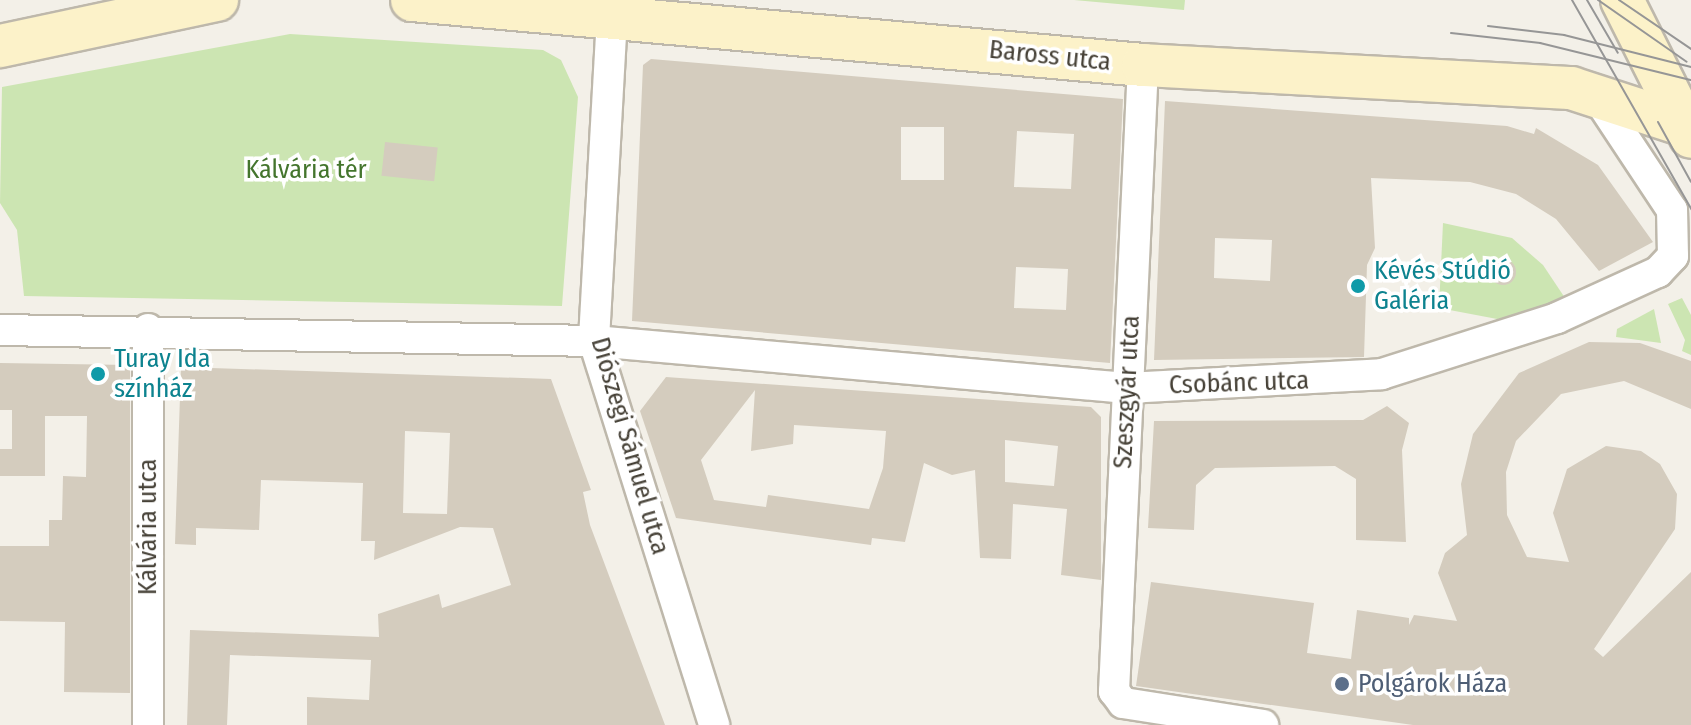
<!DOCTYPE html>
<html>
<head>
<meta charset="utf-8">
<style>
	body { margin:0 }
	#map { position:relative; width:1691px; height:725px; overflow:hidden; background:#f3f0e8; font-family:"Fira Sans Condensed",sans-serif }
	div>[style] { position:absolute }
	.green>* { inset:0; background:#cce5b2 }
	.building>* { inset:0; background:#d4ccbe; transform-origin:0 0 }
	.round { border-radius:50% }
	.roads { filter:drop-shadow(2px 0 #beb8ab) drop-shadow(-2px 0 #beb8ab) drop-shadow(0 2px #beb8ab) drop-shadow(0 -2px #beb8ab) }
	.street>* { height:30px; margin:-15px; padding:0 15px; transform-origin:15px; border-radius:15px; background:#fff }
	.secondary>* { height:42px; margin:-21px; padding:0 21px; transform-origin:21px; border-radius:21px; background:#fcf2c9 }
	.tram>* { height:2px; margin:-1px; padding:0 1px; transform-origin:1px; border-radius:1px; background:#969696 }
	.dots>* { width:22px; height:22px; translate:-50% -50%; box-sizing:border-box; border:4px solid #fff; border-radius:50% }
	span { translate:-50% -50%; white-space:nowrap; text-align:center; line-height:1.15; -webkit-text-stroke:7px #fff; paint-order:stroke }
	.street-label { font-size:26px; color:#464137 }
	.park-label { font-size:26px; color:#44752d }
	.culture-label { font-size:26px; color:#0d838f }
	.left { translate:0 -50%; text-align:left }
	.service-label { font-size:26px; color:#4e5e75 }
</style>
</head>
<body>
<div id="map">
	<div class="green">
		<div style="clip-path:polygon(1074px 0,1185px 0,1184px 10px)"></div>
		<div style="clip-path:polygon(290px 34px,543px 50px,561px 60px,578px 97px,562px 306px,24px 296px,17px 230px,0 203px,2px 87px)"></div>
		<div style="clip-path:polygon(1443px 223px,1512px 238px,1543px 265px,1565px 298px,1513px 322px,1439px 308px)"></div>
		<div style="clip-path:polygon(1682px 298px,1691px 315px,1691px 355px,1682px 351px,1685px 340px,1668px 304px)"></div>
		<div style="clip-path:polygon(1654px 309px,1661px 343px,1616px 337px,1617px 329px)"></div>
	</div>
	<div class="building">
		<div style="clip-path:polygon(evenodd,651px 59px,1123px 99px,1110px 363px,632px 321px,643px 65px,651px 59px,901px 127px,944px 127px,944px 180px,901px 180px,901px 127px,651px 59px,1017px 131px,1074px 134px,1071px 189px,1014px 187px,1017px 131px,651px 59px,1016px 267px,1068px 269px,1066px 310px,1014px 308px,1016px 267px)"></div>
		<div style="clip-path:polygon(evenodd,1165px 101px,1507px 126px,1534px 134px,1536px 128px,1598px 165px,1653px 242px,1599px 271px,1556px 219px,1516px 194px,1470px 182px,1371px 178px,1375px 248px,1367px 265px,1364px 357px,1154px 360px,1165px 101px,1215px 238px,1272px 240px,1270px 281px,1214px 278px,1215px 238px)"></div>
		<div style="left:385px;top:142px;width:53px;height:34px;rotate:6deg"></div>
		<div class="round" style="left:1490px;top:259px;width:26px;height:26px"></div>
		<div style="clip-path:polygon(1589px 342px,1640px 343px,1691px 361px,1691px 409px,1624px 381px,1561px 394px,1516px 441px,1506px 472px,1507px 515px,1527px 557px,1569px 562px,1553px 513px,1567px 469px,1606px 446px,1641px 451px,1660px 464px,1677px 494px,1675px 529px,1594px 649px,1603px 657px,1691px 572px,1691px 725px,1413px 725px,1136px 686px,1151px 582px,1314px 603px,1307px 653px,1351px 659px,1357px 610px,1409px 618px,1409px 625px,1414px 615px,1457px 621px,1438px 573px,1445px 553px,1467px 535px,1461px 484px,1473px 434px,1519px 373px)"></div>
		<div style="clip-path:polygon(0 363px,130px 365px,130px 693px,64px 692px,65px 622px,0 621px,0 546px,49px 546px,49px 520px,62px 520px,63px 476px,86px 477px,87px 416px,45px 416px,45px 476px,0 476px,0 449px,12px 449px,12px 410px,0 410px)"></div>
		<div style="clip-path:polygon(evenodd,181px 367px,551px 379px,591px 490px,583px 492px,590px 525px,665px 725px,307px 725px,307px 697px,369px 700px,371px 660px,230px 655px,227px 725px,187px 725px,190px 630px,379px 637px,378px 614px,439px 594px,442px 608px,511px 585px,493px 528px,460px 527px,374px 560px,375px 541px,361px 541px,363px 483px,261px 480px,259px 530px,196px 528px,196px 545px,175px 544px,181px 367px,405px 431px,450px 433px,447px 514px,403px 513px,405px 431px)"></div>
		<div style="clip-path:polygon(evenodd,666px 377px,1091px 407px,1101px 417px,1101px 580px,1061px 575px,1067px 509px,1013px 504px,1011px 559px,980px 558px,975px 470px,952px 475px,924px 463px,905px 542px,872px 538px,871px 545px,676px 518px,640px 411px,666px 377px,755px 390px,751px 451px,793px 444px,794px 425px,886px 431px,883px 468px,869px 509px,768px 495px,766px 507px,714px 500px,701px 460px,755px 390px,666px 377px,1005px 440px,1058px 446px,1054px 486px,1005px 482px,1005px 440px)"></div>
		<div style="clip-path:polygon(1387px 406px,1409px 423px,1402px 450px,1406px 542px,1356px 540px,1356px 479px,1335px 466px,1215px 468px,1196px 485px,1194px 530px,1148px 528px,1154px 421px,1363px 420px)"></div>
	</div>
	<div class="roads">
		<div class="street">
			<div style="left:612px;top:17px;width:324px;rotate:93.2deg"></div>
			<div style="left:594px;top:341px;width:402px;rotate:72.6deg"></div>
			<div style="left:1143px;top:65px;width:627px;rotate:92.65deg"></div>
			<div style="left:1114px;top:691px;width:15px;rotate:53deg"></div>
			<div style="left:1123px;top:703px;width:142px;rotate:8.9deg"></div>
			<div style="left:0;top:330px;width:594px;rotate:1.06deg"></div>
			<div style="left:594px;top:341px;width:535px;rotate:5.04deg"></div>
			<div style="left:1127px;top:388px;width:255px;rotate:-3.1deg"></div>
			<div style="left:1382px;top:374px;width:184px;rotate:-17.7deg"></div>
			<div style="left:1557px;top:318px;width:111px;rotate:-24.5deg"></div>
			<div style="left:1658px;top:272px;width:22px;rotate:-47deg"></div>
			<div style="left:1673px;top:256px;width:46px;rotate:-91.2deg"></div>
			<div style="left:1672px;top:210px;width:138px;rotate:-123.5deg"></div>
			<div style="left:148px;top:725px;width:396px;rotate:-90deg"></div>
		</div>
		<div class="secondary">
			<div style="left:412px;top:0;width:734px;rotate:5.08deg"></div>
			<div style="left:1143px;top:65px;width:429px;rotate:3.1deg"></div>
			<div style="left:1571px;top:88px;width:126px;rotate:18deg"></div>
			<div style="left:1622px;top:0;width:153px;rotate:63.3deg"></div>
			<div style="left:0;top:46px;width:222px;rotate:-12deg"></div>
		</div>
	</div>
	<div class="tram">
		<div style="left:1572px;top:0;width:241px;rotate:60.3deg"></div>
		<div style="left:1587px;top:0;width:61px;rotate:59.7deg"></div>
		<div style="left:1598px;top:0;width:108px;rotate:34.9deg"></div>
		<div style="left:1619px;top:0;width:87px;rotate:34.2deg"></div>
		<div style="left:1488px;top:26px;width:77px;rotate:6.8deg"></div>
		<div style="left:1564px;top:35px;width:131px;rotate:14.1deg"></div>
		<div style="left:1451px;top:33px;width:90px;rotate:6.4deg"></div>
		<div style="left:1540px;top:43px;width:155px;rotate:13.8deg"></div>
		<div style="left:1658px;top:122px;width:68px;rotate:61.2deg"></div>
	</div>
	<div class="dots">
		<div style="left:1358px;top:286px;background:#0f9aa8"></div>
		<div style="left:98px;top:374px;background:#0f9aa8"></div>
		<div style="left:1342px;top:684px;background:#5c6f8a"></div>
	</div>
	<div class="street-label">
		<span style="left:1050px;top:56px;rotate:6deg">Baross utca</span>
		<span style="left:1239px;top:383px;rotate:-2deg">Csobánc utca</span>
		<span style="left:1127px;top:392px;rotate:-87deg">Szeszgyár utca</span>
		<span style="left:630px;top:446px;rotate:74deg">Diószegi Sámuel utca</span>
		<span style="left:148px;top:527px;rotate:-90deg">Kálvária utca</span>
	</div>
	<div class="park-label">
		<span style="left:306px;top:170px">Kálvária tér</span>
	</div>
	<div class="culture-label">
		<span class="left" style="left:1374px;top:286px">Kévés Stúdió<br>Galéria</span>
		<span class="left" style="left:114px;top:374px">Turay Ida<br>színház</span>
	</div>
	<div class="service-label">
		<span class="left" style="left:1358px;top:684px">Polgárok Háza</span>
	</div>
</div>
</body>
</html>
